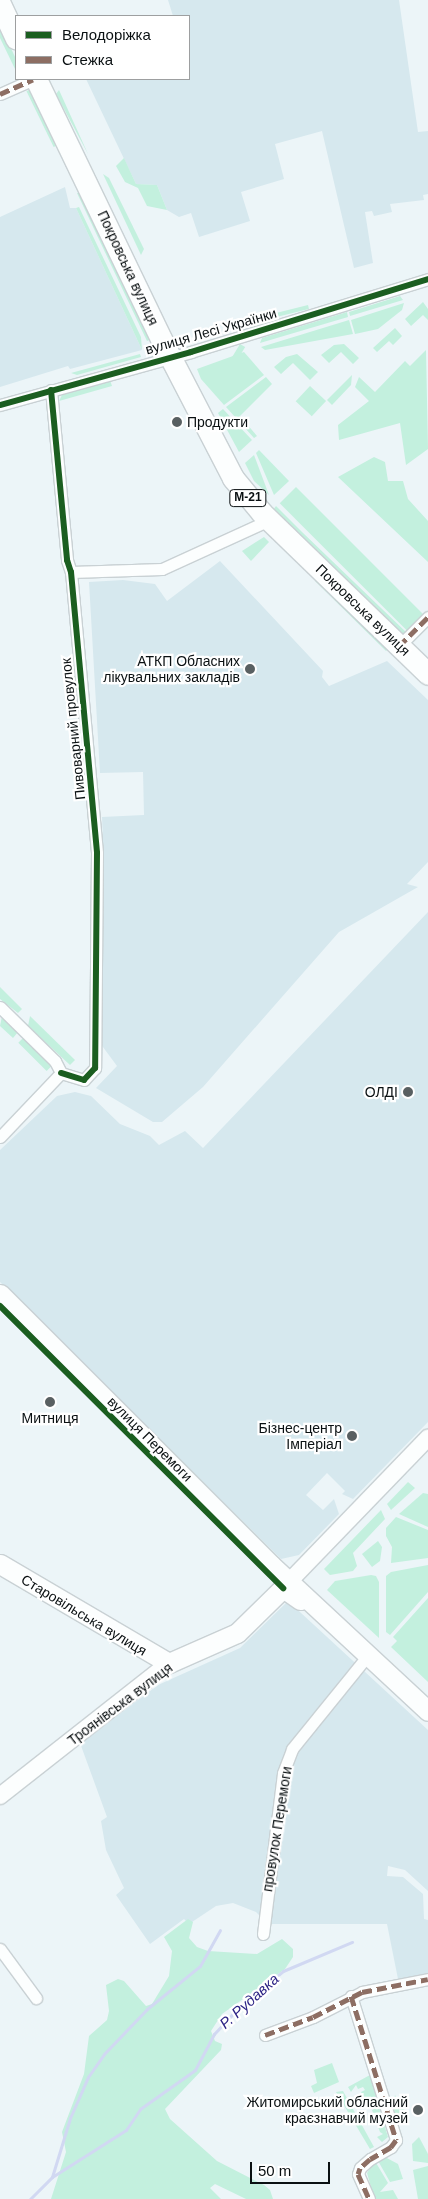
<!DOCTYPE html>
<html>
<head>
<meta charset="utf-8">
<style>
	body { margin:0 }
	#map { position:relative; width:428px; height:2199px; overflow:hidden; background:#ecf5f8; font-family:Helvetica,sans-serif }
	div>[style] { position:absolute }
	.built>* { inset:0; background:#d6e8ee }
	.green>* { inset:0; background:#c3f0de; transform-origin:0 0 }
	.stream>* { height:3px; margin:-1.5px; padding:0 1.5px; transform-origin:1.5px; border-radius:1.5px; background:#d1d8f2 }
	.roads { filter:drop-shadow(1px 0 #c9d1d4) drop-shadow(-1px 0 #c9d1d4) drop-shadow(0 1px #c9d1d4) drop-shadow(0 -1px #c9d1d4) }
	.street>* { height:11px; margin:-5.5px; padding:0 5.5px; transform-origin:5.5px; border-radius:5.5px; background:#fcfefe }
	.secondary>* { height:16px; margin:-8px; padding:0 8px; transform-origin:8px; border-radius:8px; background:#fcfefe }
	.primary>* { height:19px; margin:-9.5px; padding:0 9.5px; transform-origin:9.5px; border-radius:9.5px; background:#fcfefe }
	.highway>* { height:21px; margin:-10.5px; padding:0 10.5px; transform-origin:10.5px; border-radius:10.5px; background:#fcfefe }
	.quiet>* { height:5px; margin-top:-2.5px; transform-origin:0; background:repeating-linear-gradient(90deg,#8d6e63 0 10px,transparent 0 15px) }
	.cycleway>* { height:6px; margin:-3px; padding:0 3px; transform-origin:3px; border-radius:3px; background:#1b5e20 }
	.dots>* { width:14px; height:14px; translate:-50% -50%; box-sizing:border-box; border:2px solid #fff; border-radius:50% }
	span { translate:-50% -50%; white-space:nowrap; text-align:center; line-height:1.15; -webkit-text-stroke:4.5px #fff; paint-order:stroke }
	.shield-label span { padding:1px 4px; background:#fff; border:1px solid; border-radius:4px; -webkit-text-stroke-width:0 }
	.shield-label { font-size:12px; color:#0a1012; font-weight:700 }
	.street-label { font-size:14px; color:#0a1012 }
	.poi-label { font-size:14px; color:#0a1012 }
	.left { translate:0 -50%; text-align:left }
	.right { translate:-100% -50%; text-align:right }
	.water-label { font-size:15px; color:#2c2385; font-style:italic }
	.legend { position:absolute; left:15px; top:15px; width:175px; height:65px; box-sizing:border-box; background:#fff; border:1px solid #9d9fa0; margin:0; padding:6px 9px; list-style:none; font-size:15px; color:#0a1012 }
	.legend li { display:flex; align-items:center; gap:10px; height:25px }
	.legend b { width:25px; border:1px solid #9d9fa0 }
	.scale { position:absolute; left:250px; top:2162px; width:80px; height:22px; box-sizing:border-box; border:2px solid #0a1012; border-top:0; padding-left:6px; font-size:15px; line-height:18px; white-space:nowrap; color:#0a1012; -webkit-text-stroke:4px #fff; paint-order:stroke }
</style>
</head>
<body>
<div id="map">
	<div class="built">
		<div style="clip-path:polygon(168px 0,399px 0,418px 132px,428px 131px,428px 194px,423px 195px,424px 200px,390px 204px,392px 212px,374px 216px,372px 211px,365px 212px,373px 263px,354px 268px,322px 131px,275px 144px,284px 179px,241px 192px,250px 221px,199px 237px,191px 213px,179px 217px,167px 210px,157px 185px,136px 184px,86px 79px,189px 79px,189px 16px,173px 16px)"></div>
		<div style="clip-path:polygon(65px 187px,70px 208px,76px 208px,142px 350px,70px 369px,68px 366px,0 387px,0 217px)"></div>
		<div style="clip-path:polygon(220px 561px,323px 671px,322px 677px,329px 686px,387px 661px,428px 700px,428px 862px,407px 884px,418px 887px,339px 932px,203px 1087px,162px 1122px,153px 1122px,96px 1088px,117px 1066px,100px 1043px,104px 863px,102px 817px,144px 815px,143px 772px,100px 773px,89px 582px,123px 580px,155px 584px,167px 601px)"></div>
		<div style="clip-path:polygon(428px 912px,428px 1422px,353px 1499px,342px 1494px,345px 1491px,327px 1473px,306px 1495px,323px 1510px,334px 1499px,339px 1514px,299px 1555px,281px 1559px,0 1282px,0 1150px,57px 1096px,75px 1092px,91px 1096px,120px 1124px,150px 1136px,159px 1145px,185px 1131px,203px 1148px)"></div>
		<div style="clip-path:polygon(288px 1601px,428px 1730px,428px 1891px,405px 1870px,388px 1866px,387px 1876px,403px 1877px,423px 1894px,424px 1919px,428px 1920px,428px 1973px,398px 1979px,387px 1924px,268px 1924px,256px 1912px,233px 1903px,216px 1906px,189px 1924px,184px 1919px,150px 1944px,116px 1895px,124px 1888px,106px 1850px,101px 1821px,107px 1817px,80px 1743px,158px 1685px,240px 1648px)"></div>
	</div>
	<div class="green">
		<div style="clip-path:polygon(0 25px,16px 59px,16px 71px,0 38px)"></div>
		<div style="left:31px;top:89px;width:62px;height:5px;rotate:64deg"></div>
		<div style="clip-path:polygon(59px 90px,88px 154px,56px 94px)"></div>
		<div style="clip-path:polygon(124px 158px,136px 184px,157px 185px,167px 210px,147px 206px,138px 188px,125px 182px,116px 166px)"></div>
		<div style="clip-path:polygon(103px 174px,109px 178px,144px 249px,141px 255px)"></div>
		<div style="clip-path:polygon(81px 192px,152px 339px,147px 341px,77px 193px)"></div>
		<div style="clip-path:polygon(79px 207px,141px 337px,142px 350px,76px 208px)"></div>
		<div style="clip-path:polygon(400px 296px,403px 300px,350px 316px,349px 312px)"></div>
		<div style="clip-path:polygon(423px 302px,428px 309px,428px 320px,423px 315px,411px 326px,405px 319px)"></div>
		<div style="clip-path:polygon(404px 303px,402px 310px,378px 329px,355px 334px,351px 320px)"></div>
		<div style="left:308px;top:305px;width:4px;height:87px;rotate:76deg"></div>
		<div style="clip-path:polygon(347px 312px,348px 317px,260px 343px,262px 338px)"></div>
		<div style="clip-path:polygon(349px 320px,353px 334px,265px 350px,261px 347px)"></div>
		<div style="clip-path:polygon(395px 328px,402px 336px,393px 345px,389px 341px,377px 352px,373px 348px)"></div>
		<div style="left:240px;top:344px;width:6px;height:47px;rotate:31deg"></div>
		<div style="clip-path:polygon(344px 344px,359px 358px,353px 364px,341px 352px,329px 363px,321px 355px,334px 345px)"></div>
		<div style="clip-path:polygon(426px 350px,428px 449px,406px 465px,400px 423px,339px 440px,338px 425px,369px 401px,355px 387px,359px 377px,375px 392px,405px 361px,410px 366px)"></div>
		<div style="clip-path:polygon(244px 352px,264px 375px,224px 405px,201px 379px,197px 369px)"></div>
		<div style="clip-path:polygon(140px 354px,141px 357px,77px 375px,71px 373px)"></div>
		<div style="clip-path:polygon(297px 354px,318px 372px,310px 380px,293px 363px,281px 374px,274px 367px,286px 357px)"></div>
		<div style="clip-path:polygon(352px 375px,351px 385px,332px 405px,327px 400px)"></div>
		<div style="clip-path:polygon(266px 377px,272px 384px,240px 416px,257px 436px,254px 438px,226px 407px)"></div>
		<div style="clip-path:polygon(110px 380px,112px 386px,59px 401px,62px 395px)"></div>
		<div style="left:310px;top:386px;width:22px;height:21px;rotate:43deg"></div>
		<div style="clip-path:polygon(223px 409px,252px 440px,239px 452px,218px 413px)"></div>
		<div style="clip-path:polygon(259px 450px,289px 481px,274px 495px,256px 453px)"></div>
		<div style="clip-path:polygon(254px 455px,269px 495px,254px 481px,245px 463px)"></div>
		<div style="clip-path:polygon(374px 457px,385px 462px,388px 481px,403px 481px,408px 499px,428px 521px,428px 562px,338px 477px)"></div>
		<div style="left:296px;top:487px;width:182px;height:23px;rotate:45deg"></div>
		<div style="clip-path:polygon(276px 506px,302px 532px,407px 633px,403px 637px,273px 510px)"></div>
		<div style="clip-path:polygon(264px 537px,269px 542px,251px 561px,242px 551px)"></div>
		<div style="clip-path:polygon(317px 579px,389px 648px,386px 651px,315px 581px)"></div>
		<div style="clip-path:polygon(0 987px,22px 1009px,18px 1013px,0 999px)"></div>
		<div style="clip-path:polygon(2px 1016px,18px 1032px,13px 1038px,0 1026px)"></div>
		<div style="clip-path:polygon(30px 1016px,75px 1060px,70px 1065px,28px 1026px)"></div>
		<div style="left:24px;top:1037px;width:40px;height:8px;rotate:45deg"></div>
		<div style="clip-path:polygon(408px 1482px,415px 1488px,391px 1510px,387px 1504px)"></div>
		<div style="clip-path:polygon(423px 1493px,428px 1494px,428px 1527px,399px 1514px)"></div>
		<div style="clip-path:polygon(381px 1510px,385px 1519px,353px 1553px,357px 1566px,353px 1571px,330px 1575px,324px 1569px)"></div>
		<div style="clip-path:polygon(396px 1517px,428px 1530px,428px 1558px,391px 1563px,392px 1547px,386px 1536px,386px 1528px)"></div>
		<div style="clip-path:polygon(378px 1541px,382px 1547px,380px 1561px,372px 1567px,362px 1554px)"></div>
		<div style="clip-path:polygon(428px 1565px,428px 1592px,390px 1635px,386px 1632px,386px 1576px,391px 1572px)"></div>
		<div style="clip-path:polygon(371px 1575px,376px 1576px,379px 1582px,379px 1638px,327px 1590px,335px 1581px)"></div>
		<div style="clip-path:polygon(428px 1598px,428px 1682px,391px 1647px,397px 1641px,393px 1637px)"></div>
		<div style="clip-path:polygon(188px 1919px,193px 1922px,189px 1938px,197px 1947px,208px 1951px,257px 1954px,282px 1939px,293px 1949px,293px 1957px,285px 1969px,222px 2014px,211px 2031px,215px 2041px,222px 2044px,221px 2050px,165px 2109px,170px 2119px,217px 2161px,264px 2185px,270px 2190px,273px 2199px,246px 2199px,215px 2184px,210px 2188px,221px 2199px,51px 2199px,66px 2152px,62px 2132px,84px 2074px,89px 2036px,107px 2020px,109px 2011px,106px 1985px,118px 1979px,124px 1981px,146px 2006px,152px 2004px,169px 1976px,172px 1951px,164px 1937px)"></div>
		<div style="clip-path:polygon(332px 2063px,339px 2082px,314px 2093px,311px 2086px,317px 2083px,314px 2070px)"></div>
		<div style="clip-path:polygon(370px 2075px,377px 2100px,367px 2105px,361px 2092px,365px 2090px,363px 2087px,358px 2089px,356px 2085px,351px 2092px,348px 2087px)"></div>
		<div style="clip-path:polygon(343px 2091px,374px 2147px,370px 2149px,336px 2092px)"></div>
		<div style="clip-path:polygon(395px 2095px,409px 2117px,406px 2121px,404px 2117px,396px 2121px,392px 2106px)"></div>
		<div style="clip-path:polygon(379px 2107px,388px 2137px,382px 2142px,377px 2137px,383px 2134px,380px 2132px,372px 2110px)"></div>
		<div style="clip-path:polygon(419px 2137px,428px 2154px,428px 2163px,413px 2161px,412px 2144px)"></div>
		<div style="clip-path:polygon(385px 2157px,398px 2164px,403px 2179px,390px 2182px,377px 2159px)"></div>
		<div style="clip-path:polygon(375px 2161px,388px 2183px,380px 2192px,393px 2190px,398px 2199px,376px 2199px,373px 2194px,367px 2173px)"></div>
		<div style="clip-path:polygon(428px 2166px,428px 2199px,418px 2199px,413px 2170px)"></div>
	</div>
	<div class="stream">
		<div style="left:52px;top:2177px;width:62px;rotate:-73deg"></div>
		<div style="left:70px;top:2118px;width:45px;rotate:-66.3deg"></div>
		<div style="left:88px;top:2077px;width:28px;rotate:-55deg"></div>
		<div style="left:104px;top:2054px;width:62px;rotate:-46.3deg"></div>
		<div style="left:147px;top:2009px;width:68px;rotate:-39.1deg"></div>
		<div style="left:200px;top:1966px;width:41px;rotate:-60.9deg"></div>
		<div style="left:30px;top:2199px;width:31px;rotate:-45deg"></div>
		<div style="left:52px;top:2177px;width:88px;rotate:-32.4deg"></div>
		<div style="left:126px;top:2130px;width:25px;rotate:-56deg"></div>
		<div style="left:140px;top:2109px;width:67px;rotate:-35.3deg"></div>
		<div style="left:195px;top:2070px;width:41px;rotate:-62.2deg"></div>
		<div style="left:214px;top:2034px;width:33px;rotate:-47deg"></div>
		<div style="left:236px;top:2010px;width:61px;rotate:-39.7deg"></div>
		<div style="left:283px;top:1971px;width:75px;rotate:-22.8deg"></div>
	</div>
	<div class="roads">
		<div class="street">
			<div style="left:0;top:94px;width:36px;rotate:-24deg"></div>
			<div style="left:51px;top:390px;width:171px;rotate:84.6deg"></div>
			<div style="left:67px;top:560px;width:13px;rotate:72deg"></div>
			<div style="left:71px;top:572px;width:282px;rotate:84.7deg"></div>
			<div style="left:97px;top:853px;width:215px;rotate:90.5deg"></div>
			<div style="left:95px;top:1068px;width:16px;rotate:133deg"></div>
			<div style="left:84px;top:1080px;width:24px;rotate:-163deg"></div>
			<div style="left:0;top:405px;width:198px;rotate:-15.5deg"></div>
			<div style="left:191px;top:352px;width:248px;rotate:-17.1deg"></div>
			<div style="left:71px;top:572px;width:91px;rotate:-1.9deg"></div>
			<div style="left:162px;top:569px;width:118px;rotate:-24.6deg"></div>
			<div style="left:399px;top:646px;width:41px;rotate:-45deg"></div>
			<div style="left:0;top:1007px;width:77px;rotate:44.5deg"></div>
			<div style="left:55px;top:1061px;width:13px;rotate:63deg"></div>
			<div style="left:0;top:1137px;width:88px;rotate:-46.4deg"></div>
			<div style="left:263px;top:1934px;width:162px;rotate:-82.9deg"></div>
			<div style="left:283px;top:1773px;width:26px;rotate:-69deg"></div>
			<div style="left:292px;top:1749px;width:114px;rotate:-51deg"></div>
			<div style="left:0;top:1949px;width:61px;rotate:53.7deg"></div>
			<div style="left:351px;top:1996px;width:151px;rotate:72.6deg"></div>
			<div style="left:396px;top:2140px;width:9px;rotate:126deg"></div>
			<div style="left:391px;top:2147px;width:24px;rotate:150deg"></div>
			<div style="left:370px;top:2159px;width:13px;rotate:138deg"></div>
			<div style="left:360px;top:2168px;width:6px;rotate:108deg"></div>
			<div style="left:358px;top:2174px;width:27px;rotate:66deg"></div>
			<div style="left:265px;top:2035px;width:51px;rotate:-20.6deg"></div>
			<div style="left:313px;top:2017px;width:55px;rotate:-27deg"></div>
			<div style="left:362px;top:1992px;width:67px;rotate:-11.1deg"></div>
		</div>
		<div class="secondary">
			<div style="left:283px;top:1588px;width:209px;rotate:-46deg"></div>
			<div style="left:0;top:1796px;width:215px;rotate:-38.2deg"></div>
		</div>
		<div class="primary">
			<div style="left:0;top:1294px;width:383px;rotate:45deg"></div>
			<div style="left:271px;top:1565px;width:214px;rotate:42.9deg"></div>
			<div style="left:0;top:1564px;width:196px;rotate:30.4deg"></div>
			<div style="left:169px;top:1663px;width:74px;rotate:-23.8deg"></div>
			<div style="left:237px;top:1633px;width:64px;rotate:-44.4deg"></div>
			<div style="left:283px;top:1588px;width:21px;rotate:35deg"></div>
		</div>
		<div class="highway">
			<div style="left:0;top:4px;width:38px;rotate:65deg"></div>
			<div style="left:36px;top:79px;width:288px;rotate:64.3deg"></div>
			<div style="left:161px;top:339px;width:157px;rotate:62.6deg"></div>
			<div style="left:233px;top:478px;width:45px;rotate:50.4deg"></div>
			<div style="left:262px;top:513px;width:231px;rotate:44.1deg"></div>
		</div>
	</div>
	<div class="quiet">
		<div style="left:0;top:94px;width:36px;rotate:-24deg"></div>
		<div style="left:399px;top:646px;width:41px;rotate:-45deg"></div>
		<div style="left:351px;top:1996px;width:151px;rotate:72.6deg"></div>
		<div style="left:396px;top:2140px;width:9px;rotate:126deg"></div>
		<div style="left:391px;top:2147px;width:24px;rotate:150deg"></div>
		<div style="left:370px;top:2159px;width:13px;rotate:138deg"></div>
		<div style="left:360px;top:2168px;width:6px;rotate:108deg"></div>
		<div style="left:358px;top:2174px;width:27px;rotate:66deg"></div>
		<div style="left:265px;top:2035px;width:51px;rotate:-20.6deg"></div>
		<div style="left:313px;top:2017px;width:55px;rotate:-27deg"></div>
		<div style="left:362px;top:1992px;width:67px;rotate:-11.1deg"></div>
	</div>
	<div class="cycleway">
		<div style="left:51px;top:390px;width:171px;rotate:84.6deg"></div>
		<div style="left:67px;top:560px;width:13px;rotate:72deg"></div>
		<div style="left:71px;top:572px;width:282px;rotate:84.7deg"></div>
		<div style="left:97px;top:853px;width:215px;rotate:90.5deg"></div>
		<div style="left:95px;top:1068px;width:16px;rotate:133deg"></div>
		<div style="left:84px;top:1080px;width:24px;rotate:-163deg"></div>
		<div style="left:0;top:405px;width:198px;rotate:-15.5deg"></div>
		<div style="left:191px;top:352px;width:248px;rotate:-17.1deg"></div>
		<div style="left:0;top:1306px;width:400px;rotate:44.9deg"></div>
	</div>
	<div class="dots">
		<div style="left:177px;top:422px;background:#596062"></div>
		<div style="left:250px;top:669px;background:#596062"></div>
		<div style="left:408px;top:1092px;background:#596062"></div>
		<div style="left:50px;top:1402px;background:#596062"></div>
		<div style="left:352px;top:1436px;background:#596062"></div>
		<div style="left:418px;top:2110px;background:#596062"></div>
	</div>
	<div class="shield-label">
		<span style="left:248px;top:498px">М-21</span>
	</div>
	<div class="street-label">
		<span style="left:128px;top:268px;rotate:65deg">Покровська вулиця</span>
		<span style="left:211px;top:331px;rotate:-16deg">вулиця Лесі Українки</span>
		<span style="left:363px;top:610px;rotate:44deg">Покровська вулиця</span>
		<span style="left:73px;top:729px;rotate:-96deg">Пивоварний провулок</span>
		<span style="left:150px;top:1439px;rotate:45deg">вулиця Перемоги</span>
		<span style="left:84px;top:1615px;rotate:31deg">Старовільська вулиця</span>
		<span style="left:120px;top:1704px;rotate:-37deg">Троянівська вулиця</span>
		<span style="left:277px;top:1829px;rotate:-81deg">провулок Перемоги</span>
	</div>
	<div class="poi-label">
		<span class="left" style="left:187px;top:422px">Продукти</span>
		<span class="right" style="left:240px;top:669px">АТКП Обласних<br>лікувальних закладів</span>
		<span class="right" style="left:398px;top:1092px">ОЛДІ</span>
		<span style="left:50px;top:1418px">Митниця</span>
		<span class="right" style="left:342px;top:1436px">Бізнес-центр<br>Імперіал</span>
		<span class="right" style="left:408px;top:2110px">Житомирський обласний<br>краєзнавчий музей</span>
	</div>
	<div class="water-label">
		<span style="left:249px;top:2001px;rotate:-42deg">Р. Рудавка</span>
	</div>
	<ul class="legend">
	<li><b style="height:6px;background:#1b5e20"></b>Велодоріжка</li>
	<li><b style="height:6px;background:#8d6e63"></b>Стежка</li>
	</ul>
	<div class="scale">50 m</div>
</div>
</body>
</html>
